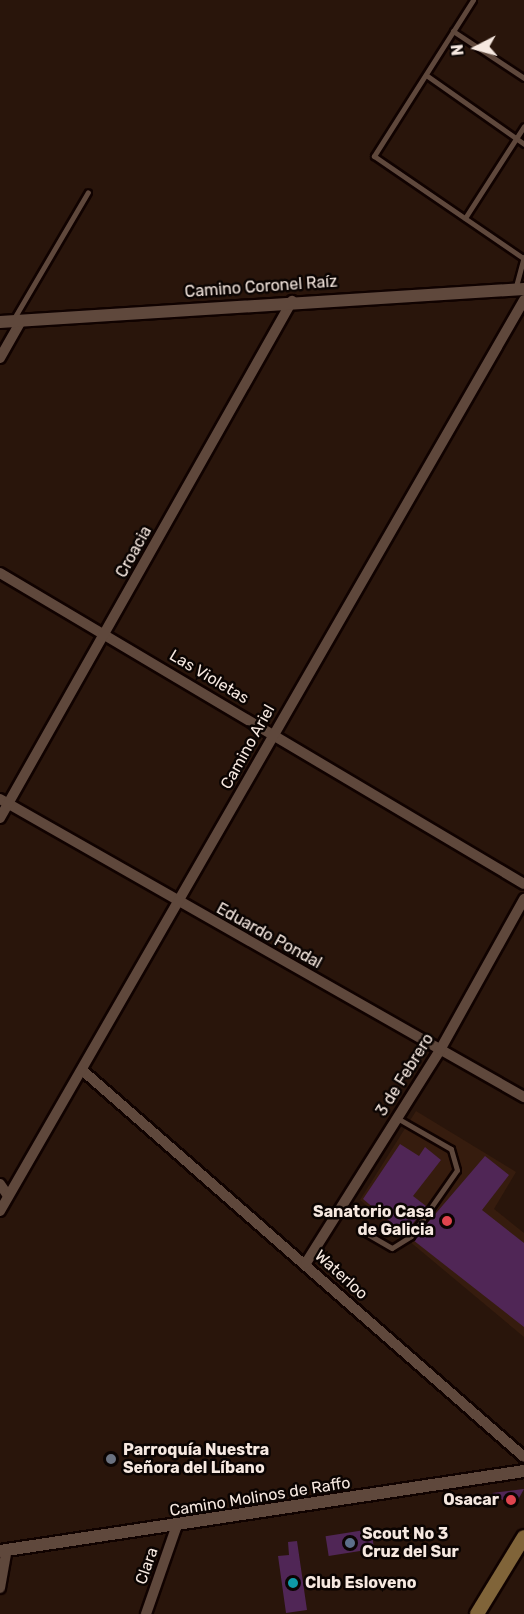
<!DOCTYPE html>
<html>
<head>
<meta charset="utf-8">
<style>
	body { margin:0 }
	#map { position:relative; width:524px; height:1614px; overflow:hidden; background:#29150b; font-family:Rubik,sans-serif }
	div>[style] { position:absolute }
	.built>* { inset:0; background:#361c0e }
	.building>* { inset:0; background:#502656; transform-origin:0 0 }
	.roads { filter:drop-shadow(2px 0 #100200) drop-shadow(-2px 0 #100200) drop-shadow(0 2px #100200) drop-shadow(0 -2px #100200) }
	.service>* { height:5px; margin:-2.5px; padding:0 2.5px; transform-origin:2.5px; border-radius:2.5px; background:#5f483c }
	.minor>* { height:10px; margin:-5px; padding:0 5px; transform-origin:5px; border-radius:5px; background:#5f483c }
	.tertiary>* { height:12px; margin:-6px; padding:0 6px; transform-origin:6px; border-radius:6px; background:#5f483c }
	.secondary>* { height:14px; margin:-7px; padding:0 7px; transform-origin:7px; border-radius:7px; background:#806439 }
	.dots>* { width:16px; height:16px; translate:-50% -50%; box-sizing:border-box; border:3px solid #0b0402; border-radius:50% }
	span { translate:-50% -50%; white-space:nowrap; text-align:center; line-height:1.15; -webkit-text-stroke:5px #0b0402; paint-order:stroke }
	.street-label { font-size:16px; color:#f6e8e0 }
	.poi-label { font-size:16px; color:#f6e8e0; font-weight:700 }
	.right { translate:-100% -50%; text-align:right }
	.left { translate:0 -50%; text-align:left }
	.north { position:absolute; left:446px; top:18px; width:60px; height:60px; -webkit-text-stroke:4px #0b0402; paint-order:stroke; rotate:264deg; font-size:16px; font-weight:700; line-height:24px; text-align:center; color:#f6e8e0 }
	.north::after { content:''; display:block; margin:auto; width:21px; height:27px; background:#f6e8e0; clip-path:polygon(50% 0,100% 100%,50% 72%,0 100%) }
</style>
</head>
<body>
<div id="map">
	<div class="built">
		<div style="clip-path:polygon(416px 1111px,516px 1172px,494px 1209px,524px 1233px,524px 1337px,360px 1200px)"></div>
	</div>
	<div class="building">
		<div style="clip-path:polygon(400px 1144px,419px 1156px,425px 1147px,441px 1160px,413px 1196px,426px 1206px,405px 1234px,363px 1199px)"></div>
		<div style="clip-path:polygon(485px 1156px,509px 1175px,482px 1210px,524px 1243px,524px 1327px,413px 1240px)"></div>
		<div style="clip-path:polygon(524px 1489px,514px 1507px,492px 1493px)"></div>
		<div style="left:371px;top:1529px;width:20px;height:46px;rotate:81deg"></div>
		<div style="clip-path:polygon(297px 1541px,307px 1610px,286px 1613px,278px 1556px,289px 1555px,288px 1542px)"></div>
	</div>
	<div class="roads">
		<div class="service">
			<div style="left:473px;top:0;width:185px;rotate:122.4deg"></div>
			<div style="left:374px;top:156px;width:181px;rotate:34.4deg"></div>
			<div style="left:453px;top:31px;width:85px;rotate:33.5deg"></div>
			<div style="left:426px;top:75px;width:120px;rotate:35.1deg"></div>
			<div style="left:465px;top:218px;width:109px;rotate:-57.3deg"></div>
			<div style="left:515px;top:290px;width:34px;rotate:-75deg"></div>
			<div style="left:13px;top:320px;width:148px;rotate:-59.6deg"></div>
			<div style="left:364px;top:1232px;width:32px;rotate:30deg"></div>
			<div style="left:392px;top:1248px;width:22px;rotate:-32deg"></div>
			<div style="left:411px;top:1236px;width:80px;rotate:-55.1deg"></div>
			<div style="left:457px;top:1170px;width:22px;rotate:-106deg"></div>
			<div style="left:451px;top:1149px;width:62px;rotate:-150.1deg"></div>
		</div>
		<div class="minor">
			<div style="left:0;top:358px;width:43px;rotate:-60.4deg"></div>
			<div style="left:0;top:573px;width:609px;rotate:30.69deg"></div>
			<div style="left:0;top:799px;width:603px;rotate:29.63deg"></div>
			<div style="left:0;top:818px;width:594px;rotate:-60.54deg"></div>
			<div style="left:82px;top:1070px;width:587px;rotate:41.2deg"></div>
			<div style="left:0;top:1184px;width:14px;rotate:56deg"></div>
			<div style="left:0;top:1211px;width:1051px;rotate:-60.09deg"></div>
			<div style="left:306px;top:1263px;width:252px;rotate:-57.8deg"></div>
			<div style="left:440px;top:1050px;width:173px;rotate:-60.9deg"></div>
			<div style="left:0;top:1588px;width:39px;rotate:-80deg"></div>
			<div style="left:146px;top:1614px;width:91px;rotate:-70.8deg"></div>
		</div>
		<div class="tertiary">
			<div style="left:0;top:322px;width:525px;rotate:-3.6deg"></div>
			<div style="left:0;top:1551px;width:530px;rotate:-8.68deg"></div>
		</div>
		<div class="secondary">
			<div style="left:477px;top:1614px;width:90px;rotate:-58.6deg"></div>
		</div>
	</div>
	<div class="dots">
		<div style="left:447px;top:1221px;background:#e0444e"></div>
		<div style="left:111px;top:1459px;background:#6b7280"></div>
		<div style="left:511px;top:1500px;background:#e0444e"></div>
		<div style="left:350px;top:1543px;background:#5c6f8a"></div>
		<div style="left:293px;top:1583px;background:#0f9aa8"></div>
	</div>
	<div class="street-label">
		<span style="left:261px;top:287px;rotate:-4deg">Camino Coronel Raíz</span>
		<span style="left:134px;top:552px;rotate:-61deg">Croacia</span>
		<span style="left:209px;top:677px;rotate:31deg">Las Violetas</span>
		<span style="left:248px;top:747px;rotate:-61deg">Camino Ariel</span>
		<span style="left:269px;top:936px;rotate:29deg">Eduardo Pondal</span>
		<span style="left:405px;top:1075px;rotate:-58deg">3 de Febrero</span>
		<span style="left:341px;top:1275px;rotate:42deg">Waterloo</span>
		<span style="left:260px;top:1497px;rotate:-9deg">Camino Molinos de Raffo</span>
		<span style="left:147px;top:1566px;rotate:-71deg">Clara</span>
	</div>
	<div class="poi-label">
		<span class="right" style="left:434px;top:1221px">Sanatorio Casa<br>de Galicia</span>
		<span class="left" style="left:123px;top:1459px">Parroquía Nuestra<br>Señora del Líbano</span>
		<span class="right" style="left:499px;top:1500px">Osacar</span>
		<span class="left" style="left:362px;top:1543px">Scout No 3<br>Cruz del Sur</span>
		<span class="left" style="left:305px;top:1583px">Club Esloveno</span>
	</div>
	<div class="north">N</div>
</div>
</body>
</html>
